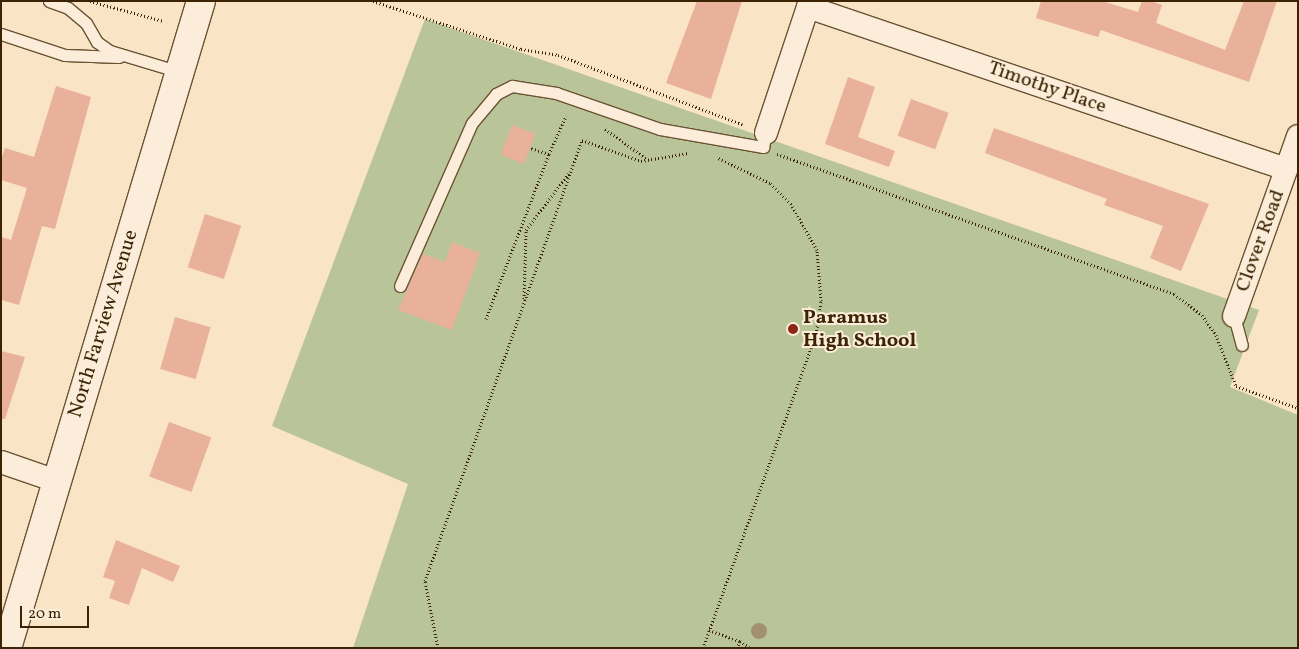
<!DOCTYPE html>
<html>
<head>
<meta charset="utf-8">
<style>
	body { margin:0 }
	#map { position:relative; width:1299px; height:649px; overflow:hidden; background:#f9e4c5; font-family:Vollkorn,serif }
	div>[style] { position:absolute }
	.green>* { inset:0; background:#b9c598 }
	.building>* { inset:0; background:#e9b09a; transform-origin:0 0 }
	.path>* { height:3px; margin-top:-1.5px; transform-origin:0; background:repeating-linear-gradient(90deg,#3b2303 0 1px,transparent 0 3.5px) }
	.roads { filter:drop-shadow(1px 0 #6a5334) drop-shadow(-1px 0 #6a5334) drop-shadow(0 1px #6a5334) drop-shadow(0 -1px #6a5334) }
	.lane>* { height:11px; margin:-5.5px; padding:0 5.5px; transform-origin:5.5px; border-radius:5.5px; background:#fbedd9 }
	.street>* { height:22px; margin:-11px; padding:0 11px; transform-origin:11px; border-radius:11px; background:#fbedd9 }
	.secondary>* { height:28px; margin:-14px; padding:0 14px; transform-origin:14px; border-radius:14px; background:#fbedd9 }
	.trees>* { width:16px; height:16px; margin:-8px; border-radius:50%; background:#a2906f }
	.dots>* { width:14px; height:14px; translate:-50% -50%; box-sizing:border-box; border:2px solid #fbedd9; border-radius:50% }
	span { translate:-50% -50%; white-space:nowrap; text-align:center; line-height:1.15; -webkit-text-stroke:4px #fbedd9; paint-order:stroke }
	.street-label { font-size:20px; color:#3b2303 }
	.poi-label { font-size:20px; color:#3b2303; font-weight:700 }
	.left { translate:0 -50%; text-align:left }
	.frame { position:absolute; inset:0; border:2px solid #3b2303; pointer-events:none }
	.scale { position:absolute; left:20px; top:606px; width:69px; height:22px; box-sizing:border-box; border:2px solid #3b2303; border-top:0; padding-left:6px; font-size:15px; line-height:18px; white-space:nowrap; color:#3b2303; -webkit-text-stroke:4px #fbedd9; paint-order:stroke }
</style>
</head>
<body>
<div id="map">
	<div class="green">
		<div style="clip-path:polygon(425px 19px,1259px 310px,1230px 387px,1298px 415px,1298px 648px,353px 648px,408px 484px,272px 426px)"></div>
	</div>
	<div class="building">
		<div style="clip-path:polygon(697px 1px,742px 1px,711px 99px,666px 83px)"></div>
		<div style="clip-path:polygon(1041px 1px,1102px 1px,1138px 12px,1142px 1px,1151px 1px,1162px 5px,1156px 23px,1225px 50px,1244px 1px,1277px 1px,1249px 82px,1101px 30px,1098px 37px,1036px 18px)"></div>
		<div style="clip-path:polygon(848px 77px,875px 87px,858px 137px,895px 151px,889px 167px,825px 144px)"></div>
		<div style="clip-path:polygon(56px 86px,91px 97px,55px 229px,42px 226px,19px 305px,1px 300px,1px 237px,11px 240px,27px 188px,1px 180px,1px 160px,5px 148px,34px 157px)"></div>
		<div style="left:911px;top:99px;width:40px;height:39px;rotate:20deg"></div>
		<div style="left:512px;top:125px;width:25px;height:32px;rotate:21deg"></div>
		<div style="clip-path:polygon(994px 128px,1209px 204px,1181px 271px,1150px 258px,1163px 226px,1104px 205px,1107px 199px,985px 153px)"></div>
		<div style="left:205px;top:214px;width:38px;height:56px;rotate:18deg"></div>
		<div style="clip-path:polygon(452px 242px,480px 253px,452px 330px,398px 310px,423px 254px,445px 262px)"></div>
		<div style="left:175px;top:317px;width:37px;height:54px;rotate:16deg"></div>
		<div style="clip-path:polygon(1px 351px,25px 357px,5px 419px,1px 419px)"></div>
		<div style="left:169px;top:422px;width:45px;height:58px;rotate:20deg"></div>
		<div style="clip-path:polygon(116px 540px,180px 566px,173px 582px,142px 568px,129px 605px,109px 598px,115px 581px,103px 577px)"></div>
	</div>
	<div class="path">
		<div style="left:90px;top:1px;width:76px;rotate:15.3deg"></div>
		<div style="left:373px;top:1px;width:156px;rotate:18deg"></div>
		<div style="left:521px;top:49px;width:37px;rotate:9deg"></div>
		<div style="left:558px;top:55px;width:197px;rotate:20.6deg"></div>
		<div style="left:605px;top:129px;width:52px;rotate:35.5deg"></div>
		<div style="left:549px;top:154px;width:42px;rotate:-65.9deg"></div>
		<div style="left:777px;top:154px;width:421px;rotate:19.4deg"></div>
		<div style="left:1174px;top:294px;width:35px;rotate:37deg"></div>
		<div style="left:1202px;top:315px;width:24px;rotate:55deg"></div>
		<div style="left:1216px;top:335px;width:55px;rotate:68.6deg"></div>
		<div style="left:1236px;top:386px;width:66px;rotate:19.5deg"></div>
		<div style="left:524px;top:299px;width:69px;rotate:-88.3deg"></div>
		<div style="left:526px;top:230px;width:71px;rotate:-53deg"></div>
		<div style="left:486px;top:319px;width:177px;rotate:-69.1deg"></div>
		<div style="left:549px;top:154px;width:20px;rotate:-162deg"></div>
		<div style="left:709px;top:630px;width:33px;rotate:20deg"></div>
		<div style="left:740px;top:641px;width:8px;rotate:113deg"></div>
		<div style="left:740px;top:641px;width:12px;rotate:35deg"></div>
		<div style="left:438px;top:648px;width:68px;rotate:-101deg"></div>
		<div style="left:425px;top:581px;width:468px;rotate:-70.4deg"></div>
		<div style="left:582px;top:140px;width:63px;rotate:19.6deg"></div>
		<div style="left:641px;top:161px;width:48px;rotate:-9.7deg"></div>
		<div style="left:703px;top:648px;width:334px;rotate:-70.2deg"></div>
		<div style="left:816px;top:334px;width:33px;rotate:-81deg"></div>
		<div style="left:821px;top:301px;width:51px;rotate:-94.5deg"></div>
		<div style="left:817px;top:250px;width:53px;rotate:-119.5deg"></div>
		<div style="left:791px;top:204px;width:30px;rotate:-135deg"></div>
		<div style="left:770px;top:183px;width:58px;rotate:-154.3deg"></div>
	</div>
	<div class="roads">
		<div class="lane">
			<div style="left:49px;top:1px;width:20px;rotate:20deg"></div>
			<div style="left:68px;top:8px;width:23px;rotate:40deg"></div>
			<div style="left:86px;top:23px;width:22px;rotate:60deg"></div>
			<div style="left:97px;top:42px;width:16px;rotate:35deg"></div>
			<div style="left:110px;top:51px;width:73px;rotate:16.7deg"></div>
			<div style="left:1px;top:34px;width:67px;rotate:18.2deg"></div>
			<div style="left:65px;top:55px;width:54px;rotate:2.1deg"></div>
			<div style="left:400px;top:286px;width:178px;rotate:-66.2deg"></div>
			<div style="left:472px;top:123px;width:38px;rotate:-50deg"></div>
			<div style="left:496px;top:94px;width:18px;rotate:-27deg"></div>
			<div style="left:512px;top:86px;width:45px;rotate:9deg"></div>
			<div style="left:556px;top:93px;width:110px;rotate:19.1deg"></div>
			<div style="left:660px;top:129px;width:105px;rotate:9.9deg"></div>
			<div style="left:763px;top:147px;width:14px;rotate:-78deg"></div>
			<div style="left:1234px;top:316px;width:30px;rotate:75deg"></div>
		</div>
		<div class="street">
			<div style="left:808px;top:7px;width:505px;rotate:18.72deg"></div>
			<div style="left:766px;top:133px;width:139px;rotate:-71.6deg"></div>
			<div style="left:1234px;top:316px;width:191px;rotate:-70.4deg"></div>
			<div style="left:1px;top:462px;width:58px;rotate:19.1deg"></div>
		</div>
		<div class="secondary">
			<div style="left:7px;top:648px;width:675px;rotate:-73.31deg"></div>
		</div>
	</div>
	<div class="trees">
		<div style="left:759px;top:631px"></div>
	</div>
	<div class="dots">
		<div style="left:793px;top:329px;background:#8f2418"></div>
	</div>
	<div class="street-label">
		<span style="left:1047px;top:88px;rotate:19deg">Timothy Place</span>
		<span style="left:1261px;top:241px;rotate:-70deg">Clover Road</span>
		<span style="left:104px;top:324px;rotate:-73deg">North Farview Avenue</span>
	</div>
	<div class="poi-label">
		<span class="left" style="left:803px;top:330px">Paramus<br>High School</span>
	</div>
	<div class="frame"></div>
	<div class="scale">20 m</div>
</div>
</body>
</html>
